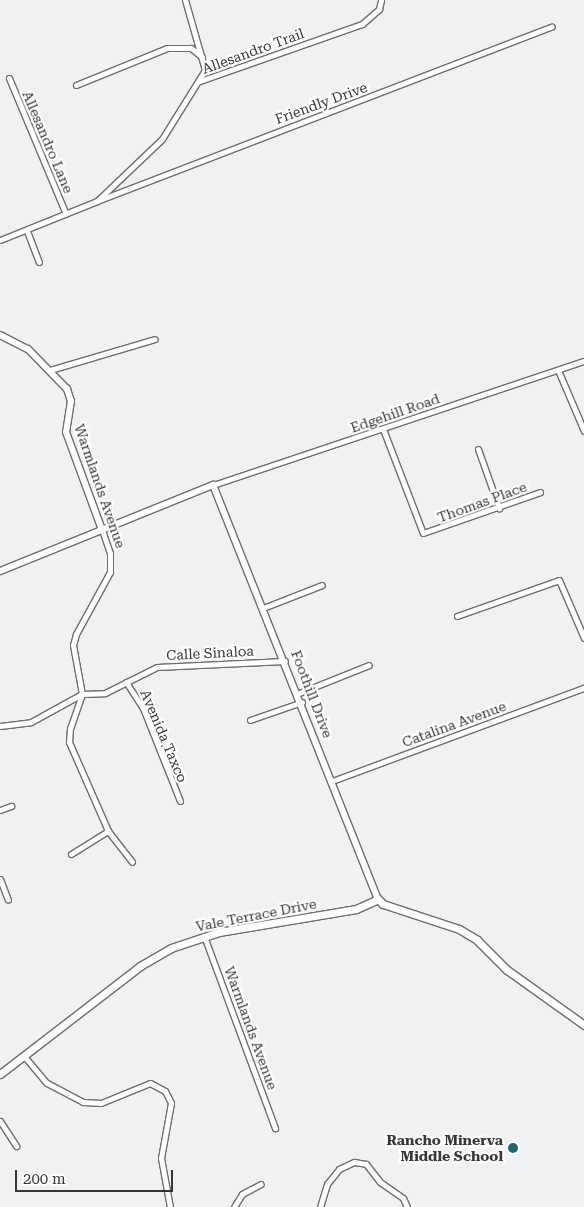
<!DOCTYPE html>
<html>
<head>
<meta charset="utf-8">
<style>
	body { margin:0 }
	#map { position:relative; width:584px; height:1207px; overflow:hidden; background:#f0f1f3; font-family:"Roboto Serif",serif }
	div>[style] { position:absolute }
	.roads { filter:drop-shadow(1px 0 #6d6d6f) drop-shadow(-1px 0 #6d6d6f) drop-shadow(0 1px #6d6d6f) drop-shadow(0 -1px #6d6d6f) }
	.minor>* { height:5px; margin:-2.5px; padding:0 2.5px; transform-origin:2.5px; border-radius:2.5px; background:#fff }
	.tertiary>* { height:6px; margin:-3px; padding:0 3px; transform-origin:3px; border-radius:3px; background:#fff }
	.secondary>* { height:7px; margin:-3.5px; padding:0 3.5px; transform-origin:3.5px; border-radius:3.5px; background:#fff }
	.dots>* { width:14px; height:14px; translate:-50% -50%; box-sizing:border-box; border:2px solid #fefeff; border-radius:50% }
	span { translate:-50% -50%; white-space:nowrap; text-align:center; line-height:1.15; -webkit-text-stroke:4.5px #fefeff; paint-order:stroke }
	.street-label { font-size:14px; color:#373738 }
	.poi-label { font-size:14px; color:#373738; font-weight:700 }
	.right { translate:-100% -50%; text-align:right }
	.scale { position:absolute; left:15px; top:1170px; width:158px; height:22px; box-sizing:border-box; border:2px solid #373738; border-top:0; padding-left:6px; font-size:15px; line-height:18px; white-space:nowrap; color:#373738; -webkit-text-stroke:4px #fefeff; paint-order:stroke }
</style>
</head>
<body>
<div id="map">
	<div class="roads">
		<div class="minor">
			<div style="left:9px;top:78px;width:147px;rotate:67.3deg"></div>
			<div style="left:200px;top:81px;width:172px;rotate:-19.4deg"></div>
			<div style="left:362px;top:24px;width:23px;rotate:-41deg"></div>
			<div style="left:379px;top:9px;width:9px;rotate:-77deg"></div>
			<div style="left:76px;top:85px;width:98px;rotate:-22.1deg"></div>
			<div style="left:167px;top:48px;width:24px"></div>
			<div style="left:191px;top:48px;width:14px;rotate:39deg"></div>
			<div style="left:97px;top:201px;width:487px;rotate:-21deg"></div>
			<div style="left:27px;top:231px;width:33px;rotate:69deg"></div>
			<div style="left:0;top:240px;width:105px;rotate:-21.9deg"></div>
			<div style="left:97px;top:201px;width:90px;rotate:-43.6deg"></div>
			<div style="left:162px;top:139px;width:81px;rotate:-58.1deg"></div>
			<div style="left:205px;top:70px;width:73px;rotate:-105.9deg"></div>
			<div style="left:50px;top:370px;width:109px;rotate:-16.4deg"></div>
			<div style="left:558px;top:370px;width:66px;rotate:66.9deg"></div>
			<div style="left:383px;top:429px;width:111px;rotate:69deg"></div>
			<div style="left:423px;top:533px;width:124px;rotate:-19.3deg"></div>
			<div style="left:478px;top:449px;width:63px;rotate:70.4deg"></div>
			<div style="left:213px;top:485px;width:391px;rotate:-18.5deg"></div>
			<div style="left:102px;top:530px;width:24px;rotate:71deg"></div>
			<div style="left:110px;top:553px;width:19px;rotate:90deg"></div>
			<div style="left:110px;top:572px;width:71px;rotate:118.7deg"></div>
			<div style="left:76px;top:634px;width:11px;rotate:105deg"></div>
			<div style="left:73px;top:645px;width:50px;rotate:79.6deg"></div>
			<div style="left:82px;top:694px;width:36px;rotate:109deg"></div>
			<div style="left:70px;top:728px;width:14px;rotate:94deg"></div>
			<div style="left:69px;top:742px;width:97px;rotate:66.3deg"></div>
			<div style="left:108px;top:831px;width:39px;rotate:52deg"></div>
			<div style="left:263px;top:608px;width:63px;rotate:-21.3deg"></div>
			<div style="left:457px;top:616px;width:108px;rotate:-19.4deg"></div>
			<div style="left:559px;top:580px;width:63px;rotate:66.7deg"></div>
			<div style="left:126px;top:682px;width:31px;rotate:57deg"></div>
			<div style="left:143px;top:708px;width:100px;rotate:68.3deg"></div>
			<div style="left:299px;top:693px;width:75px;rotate:-21.8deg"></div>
			<div style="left:250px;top:720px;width:55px;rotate:-19.1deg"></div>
			<div style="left:0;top:726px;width:31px;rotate:-7deg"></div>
			<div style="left:31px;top:722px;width:58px;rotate:-28.8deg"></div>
			<div style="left:82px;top:694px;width:23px;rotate:-2deg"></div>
			<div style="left:105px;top:693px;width:58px;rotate:-26.6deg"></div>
			<div style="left:157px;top:667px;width:128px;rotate:-2.7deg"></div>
			<div style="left:332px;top:781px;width:269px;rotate:-20.3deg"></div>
			<div style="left:0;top:810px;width:12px;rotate:-20deg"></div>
			<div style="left:71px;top:854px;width:44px;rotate:-31.9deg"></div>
			<div style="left:0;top:879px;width:22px;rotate:69deg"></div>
			<div style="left:204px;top:936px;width:205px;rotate:69.7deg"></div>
			<div style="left:24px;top:1056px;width:35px;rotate:50deg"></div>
			<div style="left:47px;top:1083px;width:41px;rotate:27.8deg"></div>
			<div style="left:83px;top:1102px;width:18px;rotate:3deg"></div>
			<div style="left:101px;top:1103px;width:53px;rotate:-22.2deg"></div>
			<div style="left:150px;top:1083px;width:17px;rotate:28deg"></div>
			<div style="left:165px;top:1091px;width:13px;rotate:63deg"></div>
			<div style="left:171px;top:1103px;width:56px;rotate:100.3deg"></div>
			<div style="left:161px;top:1158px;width:50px;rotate:79.6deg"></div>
			<div style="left:0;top:1121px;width:30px;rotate:57deg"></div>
			<div style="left:234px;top:1207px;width:15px;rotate:-58deg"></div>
			<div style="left:242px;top:1194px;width:21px;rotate:-28deg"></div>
			<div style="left:320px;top:1207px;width:24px;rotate:-73deg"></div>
			<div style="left:327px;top:1184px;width:19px;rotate:-51deg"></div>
			<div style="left:339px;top:1169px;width:17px;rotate:-25deg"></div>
			<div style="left:354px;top:1162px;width:12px;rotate:9deg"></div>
			<div style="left:366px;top:1164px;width:23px;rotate:52deg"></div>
			<div style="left:380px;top:1182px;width:28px;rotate:35deg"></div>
			<div style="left:403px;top:1198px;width:10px;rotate:66deg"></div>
		</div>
		<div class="tertiary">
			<div style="left:0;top:335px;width:31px;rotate:27deg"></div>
			<div style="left:28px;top:349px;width:56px;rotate:45.7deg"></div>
			<div style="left:67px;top:389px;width:13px;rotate:72deg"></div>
			<div style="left:71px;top:401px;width:31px;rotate:99deg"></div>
			<div style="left:66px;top:432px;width:104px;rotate:69.8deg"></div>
			<div style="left:0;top:571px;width:230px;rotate:-22deg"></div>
			<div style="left:213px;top:485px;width:446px;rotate:68.3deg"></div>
		</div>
		<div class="secondary">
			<div style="left:0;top:1074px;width:177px;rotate:-37.6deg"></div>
			<div style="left:140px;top:966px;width:36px;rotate:-30deg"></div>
			<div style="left:171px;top:948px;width:51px;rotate:-18.4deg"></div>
			<div style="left:219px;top:932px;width:139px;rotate:-9.5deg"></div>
			<div style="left:356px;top:909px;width:24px;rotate:-24deg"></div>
			<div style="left:378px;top:899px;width:7px;rotate:45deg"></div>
			<div style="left:383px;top:904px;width:80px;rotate:18.2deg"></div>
			<div style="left:459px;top:929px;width:21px;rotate:31deg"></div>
			<div style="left:477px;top:940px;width:42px;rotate:45deg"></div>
			<div style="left:507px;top:970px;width:95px;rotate:35.5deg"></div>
		</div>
	</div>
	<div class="dots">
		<div style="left:513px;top:1148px;background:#19666d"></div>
	</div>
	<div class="street-label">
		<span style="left:253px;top:51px;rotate:-20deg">Allesandro Trail</span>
		<span style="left:321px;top:103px;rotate:-20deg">Friendly Drive</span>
		<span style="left:48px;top:142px;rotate:67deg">Allesandro Lane</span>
		<span style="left:395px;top:413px;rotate:-19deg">Edgehill Road</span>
		<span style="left:100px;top:486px;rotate:71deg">Warmlands Avenue</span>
		<span style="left:482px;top:502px;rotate:-20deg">Thomas Place</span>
		<span style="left:210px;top:653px;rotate:-3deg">Calle Sinaloa</span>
		<span style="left:312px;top:694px;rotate:69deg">Foothill Drive</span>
		<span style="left:454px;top:724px;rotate:-20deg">Catalina Avenue</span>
		<span style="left:164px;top:736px;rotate:67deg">Avenida Taxco</span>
		<span style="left:256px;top:915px;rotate:-11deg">Vale Terrace Drive</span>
		<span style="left:251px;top:1028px;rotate:70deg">Warmlands Avenue</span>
	</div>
	<div class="poi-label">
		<span class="right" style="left:503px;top:1148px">Rancho Minerva<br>Middle School</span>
	</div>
	<div class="scale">200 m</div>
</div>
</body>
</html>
